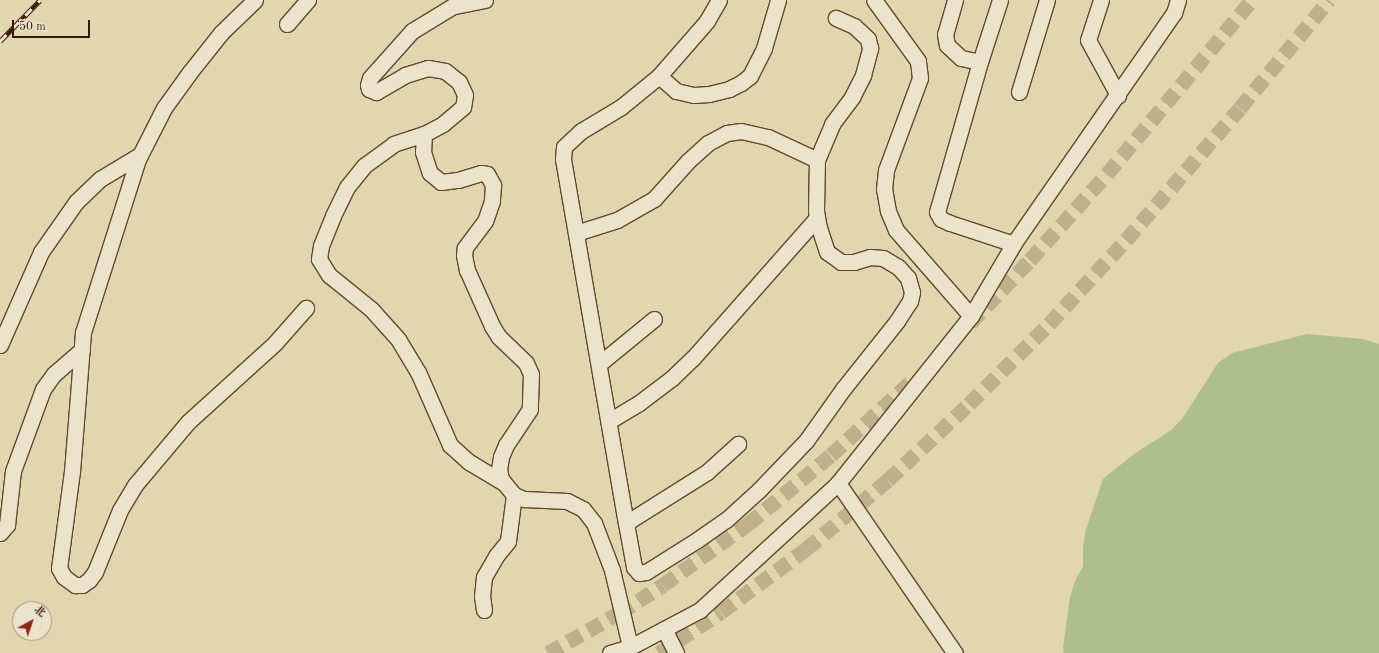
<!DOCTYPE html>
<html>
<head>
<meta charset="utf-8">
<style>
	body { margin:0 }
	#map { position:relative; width:1379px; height:653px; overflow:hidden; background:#e1d6ad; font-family:"Old Standard TT","Noto Serif SC",serif }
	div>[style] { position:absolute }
	.green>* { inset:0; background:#afbe8d }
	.minor-tunnel>* { height:15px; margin-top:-7.5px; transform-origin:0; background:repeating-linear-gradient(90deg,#bfb08c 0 15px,transparent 0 23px) }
	.roads { filter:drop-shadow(1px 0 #614930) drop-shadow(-1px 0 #614930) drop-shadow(0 1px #614930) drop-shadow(0 -1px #614930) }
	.minor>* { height:15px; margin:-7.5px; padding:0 7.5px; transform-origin:7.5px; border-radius:7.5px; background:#ece4ca }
	.rail>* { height:4.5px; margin-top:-2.25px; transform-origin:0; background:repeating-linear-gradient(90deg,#ece4ca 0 9px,#361a06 0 18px); box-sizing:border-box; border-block:1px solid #361a06 }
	span { translate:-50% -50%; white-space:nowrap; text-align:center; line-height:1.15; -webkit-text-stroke:3.5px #ece4ca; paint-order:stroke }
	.north { position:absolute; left:12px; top:601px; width:40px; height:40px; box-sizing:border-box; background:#ece4ca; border:1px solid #a3937c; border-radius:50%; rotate:40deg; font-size:11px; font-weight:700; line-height:16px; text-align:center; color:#361a06 }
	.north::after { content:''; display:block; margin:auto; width:14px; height:18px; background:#8f2418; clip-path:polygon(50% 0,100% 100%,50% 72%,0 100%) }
	.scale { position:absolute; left:12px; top:20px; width:78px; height:18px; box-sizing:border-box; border:2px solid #361a06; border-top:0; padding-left:5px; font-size:12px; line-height:14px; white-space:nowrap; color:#361a06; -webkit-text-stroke:3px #ece4ca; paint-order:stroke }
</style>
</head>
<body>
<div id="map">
	<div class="green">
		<div style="clip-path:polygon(1307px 334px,1363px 339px,1379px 344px,1379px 653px,1064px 653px,1063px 648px,1070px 597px,1075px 581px,1083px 566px,1083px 547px,1086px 529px,1103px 479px,1134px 454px,1171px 430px,1182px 419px,1218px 363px,1232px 353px)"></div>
	</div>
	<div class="minor-tunnel">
		<div style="left:970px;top:323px;width:87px;rotate:-46.4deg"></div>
		<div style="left:1030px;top:260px;width:115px;rotate:-48.2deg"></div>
		<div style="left:1107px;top:174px;width:226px;rotate:-50.2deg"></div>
		<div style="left:548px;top:653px;width:81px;rotate:-29.4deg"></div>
		<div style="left:619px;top:613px;width:52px;rotate:-32.5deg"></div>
		<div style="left:663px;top:585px;width:105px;rotate:-35.7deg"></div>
		<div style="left:748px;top:524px;width:108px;rotate:-39.7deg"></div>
		<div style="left:831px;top:455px;width:115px;rotate:-42.5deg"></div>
		<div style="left:659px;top:653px;width:74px;rotate:-33.5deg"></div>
		<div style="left:721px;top:612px;width:106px;rotate:-36.5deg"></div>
		<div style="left:806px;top:549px;width:107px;rotate:-40.1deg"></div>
		<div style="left:888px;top:480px;width:111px;rotate:-43.2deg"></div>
		<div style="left:969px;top:404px;width:113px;rotate:-45deg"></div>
		<div style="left:1049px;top:324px;width:114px;rotate:-47.5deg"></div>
		<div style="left:1126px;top:240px;width:174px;rotate:-49.2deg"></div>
		<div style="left:1240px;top:108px;width:140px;rotate:-50.5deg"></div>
	</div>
	<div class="roads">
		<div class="minor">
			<div style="left:255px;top:0;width:47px;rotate:135.9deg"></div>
			<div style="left:221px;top:33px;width:50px;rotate:128.5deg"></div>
			<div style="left:190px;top:72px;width:44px;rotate:125.8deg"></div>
			<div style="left:164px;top:108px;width:57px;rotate:117deg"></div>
			<div style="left:138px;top:159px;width:182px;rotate:107.6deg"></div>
			<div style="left:83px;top:332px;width:139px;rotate:94.5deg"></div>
			<div style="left:72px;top:471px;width:98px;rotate:97.6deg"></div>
			<div style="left:59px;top:568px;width:10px;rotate:61deg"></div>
			<div style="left:64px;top:577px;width:14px;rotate:36deg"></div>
			<div style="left:75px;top:585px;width:7px"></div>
			<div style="left:82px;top:585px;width:9px;rotate:-36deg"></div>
			<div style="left:89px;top:580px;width:10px;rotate:-53deg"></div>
			<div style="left:95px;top:572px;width:67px;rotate:-68deg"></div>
			<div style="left:120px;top:510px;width:29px;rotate:-59deg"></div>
			<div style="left:135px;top:485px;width:82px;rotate:-49.9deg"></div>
			<div style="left:188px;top:422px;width:118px;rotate:-42.2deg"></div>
			<div style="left:275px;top:343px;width:47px;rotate:-48.5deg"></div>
			<div style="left:485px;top:0;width:33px;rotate:169deg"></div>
			<div style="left:453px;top:6px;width:48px;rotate:148.6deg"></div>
			<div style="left:412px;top:31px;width:63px;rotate:131.8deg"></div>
			<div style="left:370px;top:78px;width:7px;rotate:106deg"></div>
			<div style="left:368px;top:85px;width:4px;rotate:76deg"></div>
			<div style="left:369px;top:89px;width:8px;rotate:23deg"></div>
			<div style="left:376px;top:92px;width:34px;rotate:-30deg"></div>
			<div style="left:405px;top:75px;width:24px;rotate:-17deg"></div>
			<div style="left:428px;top:68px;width:17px;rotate:10deg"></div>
			<div style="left:445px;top:71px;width:18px;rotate:38deg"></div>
			<div style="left:459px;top:82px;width:14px;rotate:65deg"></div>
			<div style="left:465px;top:95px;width:12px;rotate:99deg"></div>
			<div style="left:463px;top:107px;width:26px;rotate:140deg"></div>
			<div style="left:443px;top:124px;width:21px;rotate:152deg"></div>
			<div style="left:424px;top:134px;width:18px;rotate:93deg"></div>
			<div style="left:423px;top:152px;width:22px;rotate:72deg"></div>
			<div style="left:430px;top:173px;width:14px;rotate:39deg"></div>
			<div style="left:441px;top:182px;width:17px;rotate:-7deg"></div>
			<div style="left:458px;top:180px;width:24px;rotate:-17deg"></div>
			<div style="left:481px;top:173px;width:6px;rotate:9deg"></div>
			<div style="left:487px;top:174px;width:13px;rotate:61deg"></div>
			<div style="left:493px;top:185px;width:16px;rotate:94deg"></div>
			<div style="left:492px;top:201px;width:21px;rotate:109deg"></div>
			<div style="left:485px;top:221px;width:34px;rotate:127deg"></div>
			<div style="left:465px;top:248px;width:7px;rotate:98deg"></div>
			<div style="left:464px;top:255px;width:15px;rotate:79deg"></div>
			<div style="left:467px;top:270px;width:61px;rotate:65.9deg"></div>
			<div style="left:492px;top:326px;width:13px;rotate:58deg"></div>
			<div style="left:499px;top:337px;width:37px;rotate:44deg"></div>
			<div style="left:526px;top:363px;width:12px;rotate:66deg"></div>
			<div style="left:531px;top:374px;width:35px;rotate:92deg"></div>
			<div style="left:530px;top:409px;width:43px;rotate:123.7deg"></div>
			<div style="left:506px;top:445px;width:13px;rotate:113deg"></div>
			<div style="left:501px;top:457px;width:12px;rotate:99deg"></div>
			<div style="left:499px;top:469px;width:10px;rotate:79deg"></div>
			<div style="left:501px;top:479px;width:21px;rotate:51deg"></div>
			<div style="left:514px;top:495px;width:11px;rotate:22deg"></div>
			<div style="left:524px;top:499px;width:43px;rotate:2.7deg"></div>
			<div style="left:567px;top:501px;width:18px;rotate:27deg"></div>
			<div style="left:583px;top:509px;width:18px;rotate:52deg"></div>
			<div style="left:594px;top:523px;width:50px;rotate:69deg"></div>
			<div style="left:612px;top:570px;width:78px;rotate:76.7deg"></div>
			<div style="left:719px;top:0;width:24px;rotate:120deg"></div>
			<div style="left:707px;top:21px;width:73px;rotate:131.1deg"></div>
			<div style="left:659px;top:76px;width:49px;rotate:140.8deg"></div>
			<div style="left:621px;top:107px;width:47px;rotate:149deg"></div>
			<div style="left:581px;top:131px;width:23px;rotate:137deg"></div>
			<div style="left:564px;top:147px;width:12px;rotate:95deg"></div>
			<div style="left:563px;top:159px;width:369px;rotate:80.2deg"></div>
			<div style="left:626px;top:523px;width:45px;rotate:79.7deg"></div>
			<div style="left:634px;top:567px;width:8px;rotate:50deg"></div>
			<div style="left:639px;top:573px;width:7px;rotate:-8deg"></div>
			<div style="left:646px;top:572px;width:60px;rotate:-32.1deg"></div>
			<div style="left:697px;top:540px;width:35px;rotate:-35deg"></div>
			<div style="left:726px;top:520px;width:45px;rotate:-42.3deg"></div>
			<div style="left:759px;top:490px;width:68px;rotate:-46.2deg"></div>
			<div style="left:806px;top:441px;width:64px;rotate:-54.6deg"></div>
			<div style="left:843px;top:389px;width:87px;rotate:-51.5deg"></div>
			<div style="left:897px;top:321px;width:24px;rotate:-57deg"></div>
			<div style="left:910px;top:301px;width:9px;rotate:-77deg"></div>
			<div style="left:912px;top:292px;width:15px;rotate:-106deg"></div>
			<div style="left:908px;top:278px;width:15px;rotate:-132deg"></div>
			<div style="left:898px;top:267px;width:17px;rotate:-149deg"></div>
			<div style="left:883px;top:258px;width:13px;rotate:-176deg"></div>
			<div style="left:870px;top:257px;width:17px;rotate:163deg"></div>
			<div style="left:854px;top:262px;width:13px;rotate:180deg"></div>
			<div style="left:841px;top:262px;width:17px;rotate:-144deg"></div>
			<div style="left:827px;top:252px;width:25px;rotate:-108deg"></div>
			<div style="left:819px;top:228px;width:17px;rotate:-100deg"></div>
			<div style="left:816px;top:211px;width:51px;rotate:-88.9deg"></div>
			<div style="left:817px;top:160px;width:39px;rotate:-67deg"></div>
			<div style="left:832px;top:124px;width:34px;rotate:-53deg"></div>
			<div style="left:852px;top:97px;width:25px;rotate:-63deg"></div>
			<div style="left:863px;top:75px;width:28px;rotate:-75deg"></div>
			<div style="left:870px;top:48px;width:9px;rotate:-103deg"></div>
			<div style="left:868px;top:39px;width:19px;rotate:-137deg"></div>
			<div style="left:854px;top:26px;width:20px;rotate:-156deg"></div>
			<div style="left:955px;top:0;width:35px;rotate:106deg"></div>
			<div style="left:945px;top:34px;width:11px;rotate:80deg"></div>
			<div style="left:947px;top:45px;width:19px;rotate:43deg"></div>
			<div style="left:961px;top:58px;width:19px;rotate:12deg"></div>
			<div style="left:980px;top:62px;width:65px;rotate:-72.1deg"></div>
			<div style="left:1101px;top:0;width:42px;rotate:108deg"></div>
			<div style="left:1088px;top:40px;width:63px;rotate:61.4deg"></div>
			<div style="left:287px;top:24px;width:32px;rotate:-49deg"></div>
			<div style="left:980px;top:62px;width:156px;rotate:106deg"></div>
			<div style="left:937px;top:212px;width:8px;rotate:60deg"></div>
			<div style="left:941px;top:219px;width:10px;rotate:24deg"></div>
			<div style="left:950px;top:223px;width:67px;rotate:18.2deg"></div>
			<div style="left:659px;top:76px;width:23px;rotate:41deg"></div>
			<div style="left:676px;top:91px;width:18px;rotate:13deg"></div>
			<div style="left:694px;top:95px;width:15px;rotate:-4deg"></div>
			<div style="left:709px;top:94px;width:21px;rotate:-14deg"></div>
			<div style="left:729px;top:89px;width:13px;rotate:-27deg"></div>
			<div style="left:741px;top:83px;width:11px;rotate:-38deg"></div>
			<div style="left:750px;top:76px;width:31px;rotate:-63deg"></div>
			<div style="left:764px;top:48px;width:50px;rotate:-73.7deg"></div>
			<div style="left:1019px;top:92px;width:96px;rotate:-73.1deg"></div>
			<div style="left:424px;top:134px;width:32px;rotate:162deg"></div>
			<div style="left:394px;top:144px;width:37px;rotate:144deg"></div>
			<div style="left:364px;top:166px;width:27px;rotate:129deg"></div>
			<div style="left:347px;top:187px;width:32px;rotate:116deg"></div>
			<div style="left:333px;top:216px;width:32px;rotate:112deg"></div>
			<div style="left:321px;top:246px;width:13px;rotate:99deg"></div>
			<div style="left:319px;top:259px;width:19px;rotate:58deg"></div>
			<div style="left:329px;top:275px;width:54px;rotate:39deg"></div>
			<div style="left:371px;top:309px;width:40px;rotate:48deg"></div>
			<div style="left:398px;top:339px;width:39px;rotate:59deg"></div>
			<div style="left:418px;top:372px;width:80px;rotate:66.3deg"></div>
			<div style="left:450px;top:445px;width:25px;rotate:42deg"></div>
			<div style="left:469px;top:462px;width:41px;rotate:31deg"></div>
			<div style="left:576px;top:233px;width:43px;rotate:-17.6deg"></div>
			<div style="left:617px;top:220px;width:43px;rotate:-29.6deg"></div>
			<div style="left:654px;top:199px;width:51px;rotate:-48.2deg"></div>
			<div style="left:688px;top:161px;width:27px;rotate:-42deg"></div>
			<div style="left:708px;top:143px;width:21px;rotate:-28deg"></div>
			<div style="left:727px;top:133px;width:14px;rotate:-8deg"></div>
			<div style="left:741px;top:131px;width:28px;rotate:13deg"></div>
			<div style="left:768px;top:137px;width:54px;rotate:25.1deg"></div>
			<div style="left:971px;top:316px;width:88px;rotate:-59.4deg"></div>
			<div style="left:1016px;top:240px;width:277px;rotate:-55.2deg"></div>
			<div style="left:1174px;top:13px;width:14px;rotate:-73deg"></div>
			<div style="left:0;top:345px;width:102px;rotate:-66.2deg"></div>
			<div style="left:41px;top:252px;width:61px;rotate:-55deg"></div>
			<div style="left:76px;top:202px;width:33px;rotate:-44deg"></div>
			<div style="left:100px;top:179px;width:47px;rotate:-31deg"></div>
			<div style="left:599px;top:364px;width:71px;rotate:-39.3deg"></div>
			<div style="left:609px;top:421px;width:35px;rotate:-31deg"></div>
			<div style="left:639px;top:403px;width:41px;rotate:-37.1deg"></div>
			<div style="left:672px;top:378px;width:29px;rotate:-44deg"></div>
			<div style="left:693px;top:358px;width:187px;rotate:-48.5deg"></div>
			<div style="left:838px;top:483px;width:206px;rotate:55.5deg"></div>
			<div style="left:626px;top:523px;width:96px;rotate:-32.2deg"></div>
			<div style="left:707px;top:472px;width:42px;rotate:-42.1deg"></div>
			<div style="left:0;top:533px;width:11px;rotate:-49deg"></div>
			<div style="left:7px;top:525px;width:54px;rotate:-83.7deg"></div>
			<div style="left:13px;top:471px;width:87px;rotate:-69.9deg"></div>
			<div style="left:43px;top:389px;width:19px;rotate:-54deg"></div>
			<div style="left:54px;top:374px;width:37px;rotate:-41deg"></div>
			<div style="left:484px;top:610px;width:14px;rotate:-98deg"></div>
			<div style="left:482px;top:596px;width:19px;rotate:-84deg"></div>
			<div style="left:484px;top:577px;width:24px;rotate:-60deg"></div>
			<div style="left:496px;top:556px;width:19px;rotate:-51deg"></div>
			<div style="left:508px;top:541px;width:46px;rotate:-82.6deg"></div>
			<div style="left:664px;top:629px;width:27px;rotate:63deg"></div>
			<div style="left:610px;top:653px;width:21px;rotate:-17deg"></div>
			<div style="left:630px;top:647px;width:79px;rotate:-27.9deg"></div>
			<div style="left:700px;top:610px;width:188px;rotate:-42.6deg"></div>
			<div style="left:838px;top:483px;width:213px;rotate:-51.5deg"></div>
			<div style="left:971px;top:316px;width:114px;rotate:-131.1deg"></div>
			<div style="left:896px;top:230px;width:21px;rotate:-113deg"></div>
			<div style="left:888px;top:211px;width:22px;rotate:-100deg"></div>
			<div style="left:884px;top:189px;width:19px;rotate:-84deg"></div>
			<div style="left:886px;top:170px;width:98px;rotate:-69.7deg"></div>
			<div style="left:920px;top:78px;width:17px;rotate:-97deg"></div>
			<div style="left:918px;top:61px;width:75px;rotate:-125.8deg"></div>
		</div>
	</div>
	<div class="rail">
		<div style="left:0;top:41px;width:57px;rotate:-45.7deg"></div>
	</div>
	<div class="north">北</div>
	<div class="scale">50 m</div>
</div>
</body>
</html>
